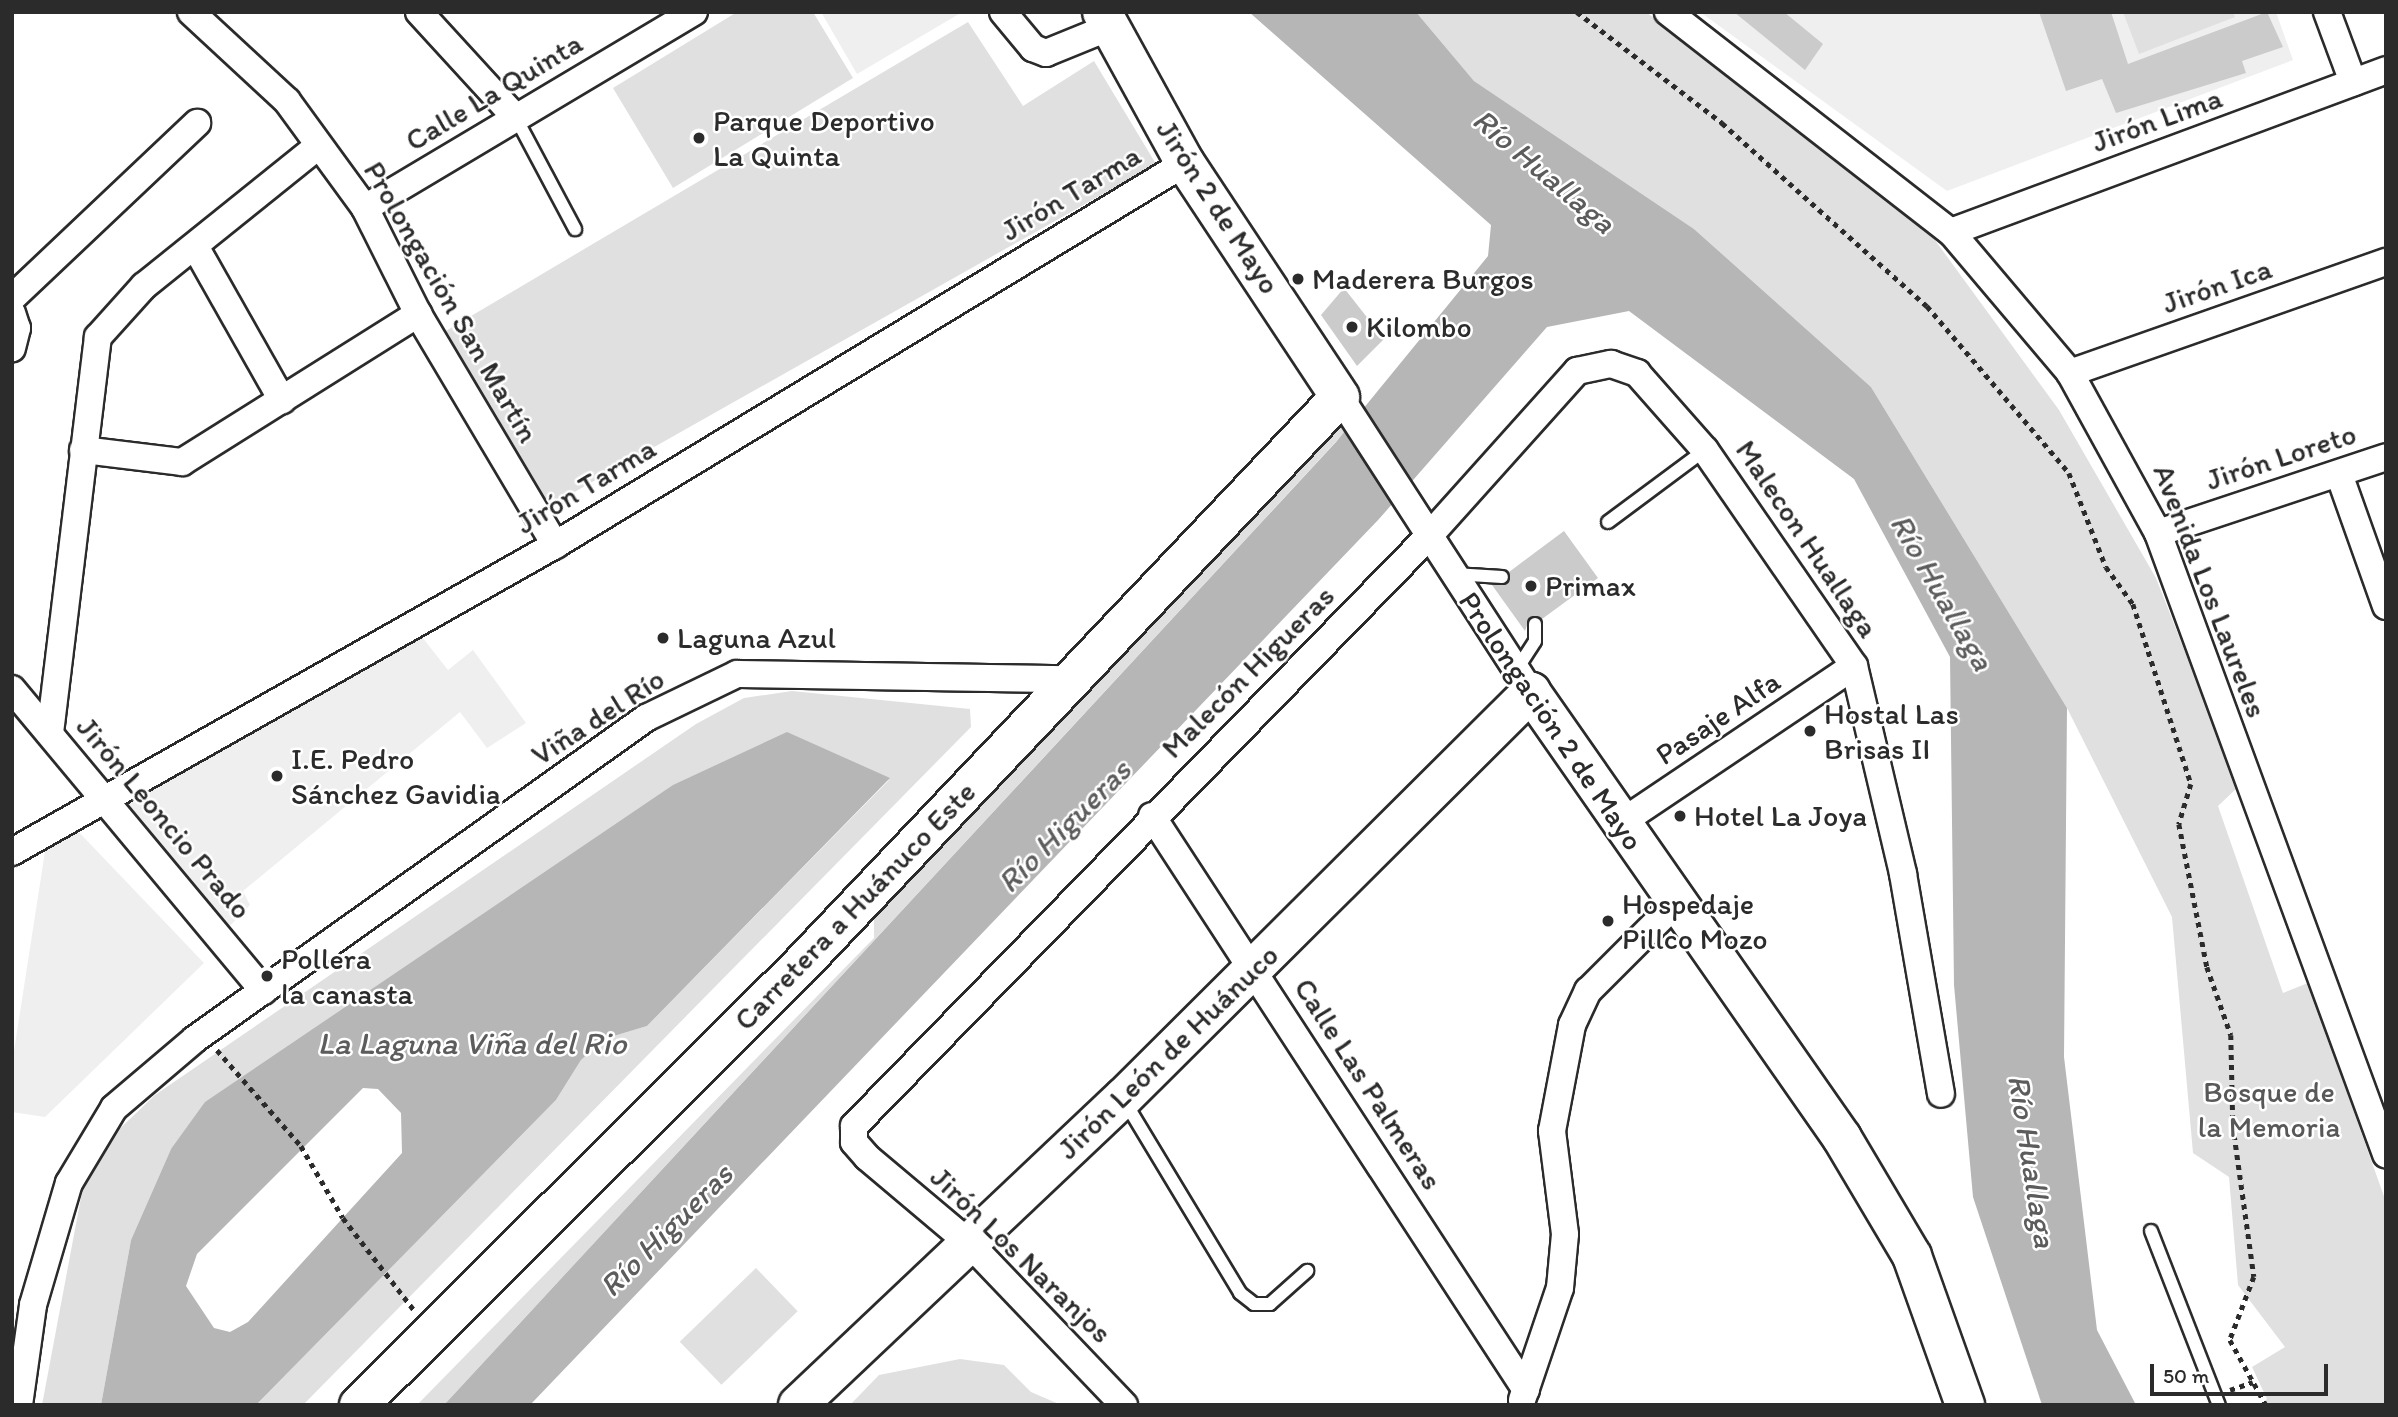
<!DOCTYPE html>
<html>
<head>
<meta charset="utf-8">
<style>
	body { margin:0 }
	#map { position:relative; width:2398px; height:1417px; overflow:hidden; background:#fff; font-family:Itim,sans-serif }
	div>[style] { position:absolute }
	.built>* { inset:0; background:#efefef }
	.green>* { inset:0; background:#e0e0e0; transform-origin:0 0 }
	.water>* { inset:0; background:#b6b6b6 }
	.building>* { inset:0; background:#cbcbcb }
	.path>* { height:4.5px; margin-top:-2.25px; transform-origin:0; background:repeating-linear-gradient(90deg,#2b2b2b 0 5px,transparent 0 10px) }
	.roads { filter:drop-shadow(2px 0 #2b2b2b) drop-shadow(-2px 0 #2b2b2b) drop-shadow(0 2px #2b2b2b) drop-shadow(0 -2px #2b2b2b) }
	.lane>* { height:12px; margin:-6px; padding:0 6px; transform-origin:6px; border-radius:6px; background:#fff }
	.street>* { height:26px; margin:-13px; padding:0 13px; transform-origin:13px; border-radius:13px; background:#fff }
	.primary>* { height:38px; margin:-19px; padding:0 19px; transform-origin:19px; border-radius:19px; background:#fff }
	.highway>* { height:38px; margin:-19px; padding:0 19px; transform-origin:19px; border-radius:19px; background:#fff }
	.dots>* { width:19px; height:19px; translate:-50% -50%; box-sizing:border-box; border:4px solid #fff; border-radius:50% }
	span { translate:-50% -50%; white-space:nowrap; text-align:center; line-height:1.15; -webkit-text-stroke:5px #fff; paint-order:stroke }
	.street-label { font-size:30px; color:#2b2b2b }
	.poi-label { font-size:30px; color:#2b2b2b }
	.left { translate:0 -50%; text-align:left }
	.park-label { font-size:30px; color:#585858 }
	.water-label { font-size:32px; color:#5c5c5c; font-style:italic }
	.frame { position:absolute; inset:0; border:14px solid #2b2b2b; pointer-events:none }
	.scale { position:absolute; left:2150px; top:1364px; width:178px; height:32px; box-sizing:border-box; border:4px solid #2b2b2b; border-top:0; padding-left:9px; font-size:21px; line-height:24px; white-space:nowrap; color:#2b2b2b; -webkit-text-stroke:5px #fff; paint-order:stroke }
</style>
</head>
<body>
<div id="map">
	<div class="built">
		<div style="clip-path:polygon(821px 12px,956px 12px,959px 14px,857px 74px)"></div>
		<div style="clip-path:polygon(1700px 12px,2276px 12px,2293px 60px,1947px 191px)"></div>
		<div style="clip-path:polygon(422px 637px,448px 670px,473px 650px,526px 723px,487px 748px,460px 712px,243px 891px,250px 905px,224px 932px,122px 804px)"></div>
		<div style="clip-path:polygon(73px 826px,204px 963px,45px 1117px,12px 1112px,12px 1064px,46px 845px)"></div>
	</div>
	<div class="green">
		<div style="clip-path:polygon(737px 12px,813px 12px,853px 78px,673px 188px,613px 88px)"></div>
		<div style="clip-path:polygon(1416px 12px,1646px 12px,1932px 236px,2059px 410px,2156px 578px,2238px 787px,2218px 806px,2283px 993px,2308px 983px,2386px 1202px,2386px 1405px,2259px 1405px,2267px 1399px,2252px 1367px,2285px 1347px,2238px 1285px,2229px 1177px,2193px 1153px,2172px 917px,2067px 708px,1871px 387px,1694px 229px,1474px 81px)"></div>
		<div style="clip-path:polygon(2123px 12px,2233px 12px,2235px 17px,2139px 54px)"></div>
		<div style="clip-path:polygon(968px 22px,1023px 106px,1094px 61px,1156px 164px,555px 503px,540px 499px,444px 332px)"></div>
		<div style="clip-path:polygon(1341px 417px,1355px 421px,444px 1405px,417px 1405px,874px 938px,874px 917px)"></div>
		<div style="clip-path:polygon(792px 691px,970px 709px,971px 727px,303px 1405px,256px 1405px,556px 1100px,581px 1060px,604px 1039px,647px 1026px,890px 779px,171px 1149px,131px 1240px,101px 1405px,42px 1405px,82px 1192px,108px 1140px,155px 1095px,696px 724px,744px 698px)"></div>
		<div style="left:756px;top:1268px;width:60px;height:106px;rotate:46deg"></div>
		<div style="clip-path:polygon(960px 1359px,1004px 1365px,1031px 1392px,1061px 1405px,850px 1405px,879px 1375px)"></div>
	</div>
	<div class="water">
		<div style="clip-path:polygon(1249px 12px,1416px 12px,1474px 81px,1694px 229px,1871px 387px,2067px 708px,2064px 1057px,2097px 1330px,2136px 1405px,2042px 1405px,1973px 1197px,1954px 985px,1950px 657px,1854px 479px,1629px 311px,1547px 327px,1379px 519px,530px 1405px,444px 1405px,1336px 442px,1488px 256px,1491px 225px)"></div>
		<div style="clip-path:polygon(evenodd,787px 732px,890px 778px,647px 1026px,604px 1039px,581px 1060px,556px 1100px,256px 1405px,101px 1405px,131px 1240px,171px 1149px,205px 1102px,673px 785px,787px 732px,363px 1088px,378px 1089px,401px 1113px,402px 1153px,248px 1322px,230px 1332px,214px 1328px,186px 1286px,197px 1254px,363px 1088px)"></div>
	</div>
	<div class="building">
		<div style="clip-path:polygon(1734px 12px,1784px 12px,1823px 44px,1805px 70px)"></div>
		<div style="clip-path:polygon(2039px 12px,2111px 12px,2128px 64px,2267px 12px,2283px 47px,2242px 61px,2246px 73px,2116px 113px,2102px 79px,2066px 91px)"></div>
		<div style="clip-path:polygon(1344px 288px,1384px 339px,1357px 366px,1321px 315px)"></div>
		<div style="clip-path:polygon(1564px 531px,1598px 578px,1542px 619px,1530px 617px,1525px 631px,1492px 585px,1506px 584px,1509px 572px)"></div>
	</div>
	<div class="path">
		<div style="left:1577px;top:12px;width:183px;rotate:37.4deg"></div>
		<div style="left:1722px;top:123px;width:275px;rotate:41.8deg"></div>
		<div style="left:1927px;top:306px;width:219px;rotate:49.6deg"></div>
		<div style="left:2069px;top:473px;width:101px;rotate:68.5deg"></div>
		<div style="left:2106px;top:567px;width:46px;rotate:53.9deg"></div>
		<div style="left:2133px;top:604px;width:189px;rotate:72.1deg"></div>
		<div style="left:2191px;top:784px;width:42px;rotate:106.7deg"></div>
		<div style="left:2179px;top:824px;width:146px;rotate:78.9deg"></div>
		<div style="left:2207px;top:967px;width:72px;rotate:70.6deg"></div>
		<div style="left:2231px;top:1035px;width:90px;rotate:88.7deg"></div>
		<div style="left:2233px;top:1125px;width:153px;rotate:82.1deg"></div>
		<div style="left:2254px;top:1277px;width:67px;rotate:110.9deg"></div>
		<div style="left:2230px;top:1340px;width:74px;rotate:61deg"></div>
		<div style="left:217px;top:1050px;width:128px;rotate:48.8deg"></div>
		<div style="left:301px;top:1146px;width:83px;rotate:59.7deg"></div>
		<div style="left:343px;top:1218px;width:116px;rotate:52.3deg"></div>
		<div style="left:2230px;top:1390px;width:24px;rotate:-19deg"></div>
	</div>
	<div class="roads">
		<div class="lane">
			<div style="left:516px;top:118px;width:126px;rotate:62deg"></div>
			<div style="left:1608px;top:522px;width:121px;rotate:-36.6deg"></div>
			<div style="left:1454px;top:574px;width:48px;rotate:3.6deg"></div>
			<div style="left:1517px;top:669px;width:33px;rotate:-57deg"></div>
			<div style="left:1535px;top:641px;width:17px;rotate:-90deg"></div>
			<div style="left:1125px;top:1102px;width:223px;rotate:58.9deg"></div>
			<div style="left:1240px;top:1293px;width:18px;rotate:38deg"></div>
			<div style="left:1254px;top:1304px;width:16px"></div>
			<div style="left:1270px;top:1304px;width:50px;rotate:-41.7deg"></div>
			<div style="left:2151px;top:1231px;width:187px;rotate:68.7deg"></div>
		</div>
		<div class="street">
			<div style="left:191px;top:12px;width:131px;rotate:42.8deg"></div>
			<div style="left:287px;top:101px;width:132px;rotate:53.9deg"></div>
			<div style="left:365px;top:208px;width:119px;rotate:63.4deg"></div>
			<div style="left:418px;top:314px;width:269px;rotate:59.3deg"></div>
			<div style="left:419px;top:12px;width:144px;rotate:47.5deg"></div>
			<div style="left:1003px;top:12px;width:47px;rotate:50.2deg"></div>
			<div style="left:1033px;top:48px;width:14px;rotate:21deg"></div>
			<div style="left:1046px;top:53px;width:69px;rotate:-22.1deg"></div>
			<div style="left:1668px;top:12px;width:358px;rotate:37.9deg"></div>
			<div style="left:1951px;top:232px;width:185px;rotate:49.8deg"></div>
			<div style="left:2070px;top:373px;width:183px;rotate:61.2deg"></div>
			<div style="left:2158px;top:533px;width:662px;rotate:69.84deg"></div>
			<div style="left:2327px;top:12px;width:75px;rotate:69.6deg"></div>
			<div style="left:365px;top:208px;width:383px;rotate:-30.8deg"></div>
			<div style="left:1951px;top:232px;width:464px;rotate:-20.4deg"></div>
			<div style="left:196px;top:248px;width:175px;rotate:60.5deg"></div>
			<div style="left:12px;top:298px;width:255px;rotate:-43.4deg"></div>
			<div style="left:12px;top:313px;width:16px;rotate:72deg"></div>
			<div style="left:17px;top:328px;width:21px;rotate:104deg"></div>
			<div style="left:2070px;top:373px;width:335px;rotate:-19.4deg"></div>
			<div style="left:1340px;top:397px;width:351px;rotate:57.1deg"></div>
			<div style="left:83px;top:450px;width:100px;rotate:6.9deg"></div>
			<div style="left:182px;top:462px;width:279px;rotate:-32.1deg"></div>
			<div style="left:2339px;top:474px;width:140px;rotate:70.4deg"></div>
			<div style="left:2158px;top:533px;width:240px;rotate:-18.4deg"></div>
			<div style="left:12px;top:689px;width:393px;rotate:50.2deg"></div>
			<div style="left:50px;top:733px;width:399px;rotate:-83.1deg"></div>
			<div style="left:98px;top:337px;width:69px;rotate:-48deg"></div>
			<div style="left:144px;top:286px;width:223px;rotate:-38.8deg"></div>
			<div style="left:1152px;top:816px;width:685px;rotate:56.91deg"></div>
			<div style="left:1619px;top:824px;width:283px;rotate:-33.9deg"></div>
			<div style="left:12px;top:852px;width:624px;rotate:-29.48deg"></div>
			<div style="left:555px;top:545px;width:737px;rotate:-31.23deg"></div>
			<div style="left:1522px;top:1400px;width:118px;rotate:-71.3deg"></div>
			<div style="left:1560px;top:1288px;width:54px;rotate:-84.7deg"></div>
			<div style="left:1565px;top:1234px;width:104px;rotate:-97.2deg"></div>
			<div style="left:1552px;top:1131px;width:108px;rotate:-79.3deg"></div>
			<div style="left:1572px;top:1025px;width:38px;rotate:-65deg"></div>
			<div style="left:1588px;top:991px;width:126px;rotate:-45deg"></div>
			<div style="left:19px;top:1405px;width:101px;rotate:-82deg"></div>
			<div style="left:33px;top:1305px;width:127px;rotate:-73.6deg"></div>
			<div style="left:69px;top:1183px;width:87px;rotate:-59deg"></div>
			<div style="left:114px;top:1108px;width:106px;rotate:-40.4deg"></div>
			<div style="left:195px;top:1039px;width:554px;rotate:-35.44deg"></div>
			<div style="left:646px;top:718px;width:101px;rotate:-25.8deg"></div>
			<div style="left:737px;top:674px;width:333px;rotate:0.9deg"></div>
			<div style="left:1124px;top:1405px;width:224px;rotate:-133.7deg"></div>
			<div style="left:969px;top:1243px;width:133px;rotate:-139.9deg"></div>
			<div style="left:867px;top:1157px;width:20px;rotate:-131deg"></div>
			<div style="left:854px;top:1142px;width:16px;rotate:-90deg"></div>
			<div style="left:854px;top:1126px;width:824px;rotate:-45.74deg"></div>
			<div style="left:1429px;top:536px;width:222px;rotate:-48.1deg"></div>
			<div style="left:1577px;top:371px;width:35px;rotate:-12deg"></div>
			<div style="left:1611px;top:364px;width:28px;rotate:19deg"></div>
			<div style="left:1637px;top:373px;width:103px;rotate:48.6deg"></div>
			<div style="left:1705px;top:450px;width:262px;rotate:55.4deg"></div>
			<div style="left:1854px;top:666px;width:214px;rotate:76.7deg"></div>
			<div style="left:1903px;top:874px;width:223px;rotate:80.2deg"></div>
		</div>
		<div class="primary">
			<div style="left:359px;top:1405px;width:622px;rotate:-44.87deg"></div>
			<div style="left:800px;top:966px;width:784px;rotate:-46.5deg"></div>
			<div style="left:1340px;top:397px;width:281px;rotate:-123.5deg"></div>
			<div style="left:1185px;top:163px;width:172px;rotate:-118.8deg"></div>
		</div>
		<div class="highway">
			<div style="left:798px;top:1405px;width:447px;rotate:-43.4deg"></div>
			<div style="left:1123px;top:1098px;width:576px;rotate:-44.86deg"></div>
			<div style="left:1531px;top:692px;width:544px;rotate:55.11deg"></div>
			<div style="left:1842px;top:1138px;width:137px;rotate:59.3deg"></div>
			<div style="left:1912px;top:1256px;width:158px;rotate:70.4deg"></div>
		</div>
	</div>
	<div class="dots">
		<div style="left:699px;top:138px;background:#2b2b2b"></div>
		<div style="left:1298px;top:279px;background:#2b2b2b"></div>
		<div style="left:1352px;top:327px;background:#2b2b2b"></div>
		<div style="left:1531px;top:586px;background:#2b2b2b"></div>
		<div style="left:663px;top:638px;background:#2b2b2b"></div>
		<div style="left:1810px;top:731px;background:#2b2b2b"></div>
		<div style="left:277px;top:776px;background:#2b2b2b"></div>
		<div style="left:1680px;top:816px;background:#2b2b2b"></div>
		<div style="left:1608px;top:921px;background:#2b2b2b"></div>
		<div style="left:267px;top:976px;background:#2b2b2b"></div>
	</div>
	<div class="street-label">
		<span style="left:494px;top:92px;rotate:-31deg">Calle La Quinta</span>
		<span style="left:2157px;top:120px;rotate:-20deg">Jirón Lima</span>
		<span style="left:1071px;top:193px;rotate:-31deg">Jirón Tarma</span>
		<span style="left:1218px;top:207px;rotate:57deg">Jirón 2 de Mayo</span>
		<span style="left:2217px;top:286px;rotate:-19deg">Jirón Ica</span>
		<span style="left:451px;top:302px;rotate:60deg">Prolongación San Martín</span>
		<span style="left:2281px;top:457px;rotate:-18deg">Jirón Loreto</span>
		<span style="left:586px;top:486px;rotate:-31deg">Jirón Tarma</span>
		<span style="left:1807px;top:539px;rotate:56deg">Malecon Huallaga</span>
		<span style="left:2210px;top:591px;rotate:69deg">Avenida Los Laureles</span>
		<span style="left:1248px;top:672px;rotate:-45deg">Malecón Higueras</span>
		<span style="left:598px;top:717px;rotate:-33deg">Viña del Río</span>
		<span style="left:1718px;top:718px;rotate:-34deg">Pasaje Alfa</span>
		<span style="left:1551px;top:721px;rotate:56deg">Prolongación 2 de Mayo</span>
		<span style="left:164px;top:818px;rotate:50deg">Jirón Leoncio Prado</span>
		<span style="left:855px;top:906px;rotate:-46deg">Carretera a Huánuco Este</span>
		<span style="left:1168px;top:1052px;rotate:-44deg">Jirón León de Huánuco</span>
		<span style="left:1368px;top:1084px;rotate:57deg">Calle Las Palmeras</span>
		<span style="left:1021px;top:1255px;rotate:44deg">Jirón Los Naranjos</span>
	</div>
	<div class="poi-label">
		<span class="left" style="left:713px;top:138px">Parque Deportivo<br>La Quinta</span>
		<span class="left" style="left:1312px;top:279px">Maderera Burgos</span>
		<span class="left" style="left:1366px;top:327px">Kilombo</span>
		<span class="left" style="left:1545px;top:586px">Primax</span>
		<span class="left" style="left:677px;top:638px">Laguna Azul</span>
		<span class="left" style="left:1824px;top:731px">Hostal Las<br>Brisas II</span>
		<span class="left" style="left:291px;top:776px">I.E. Pedro<br>Sánchez Gavidia</span>
		<span class="left" style="left:1694px;top:816px">Hotel La Joya</span>
		<span class="left" style="left:1622px;top:921px">Hospedaje<br>Pillco Mozo</span>
		<span class="left" style="left:281px;top:976px">Pollera<br>la canasta</span>
	</div>
	<div class="park-label">
		<span style="left:2269px;top:1109px">Bosque de<br>la Memoria</span>
	</div>
	<div class="water-label">
		<span style="left:1544px;top:171px;rotate:40deg">Río Huallaga</span>
		<span style="left:1942px;top:592px;rotate:60deg">Río Huallaga</span>
		<span style="left:1064px;top:826px;rotate:-45deg">Río Higueras</span>
		<span style="left:472px;top:1043px">La Laguna Viña del Rio</span>
		<span style="left:2032px;top:1161px;rotate:81deg">Río Huallaga</span>
		<span style="left:666px;top:1230px;rotate:-45deg">Río Higueras</span>
	</div>
	<div class="frame"></div>
	<div class="scale">50 m</div>
</div>
</body>
</html>
